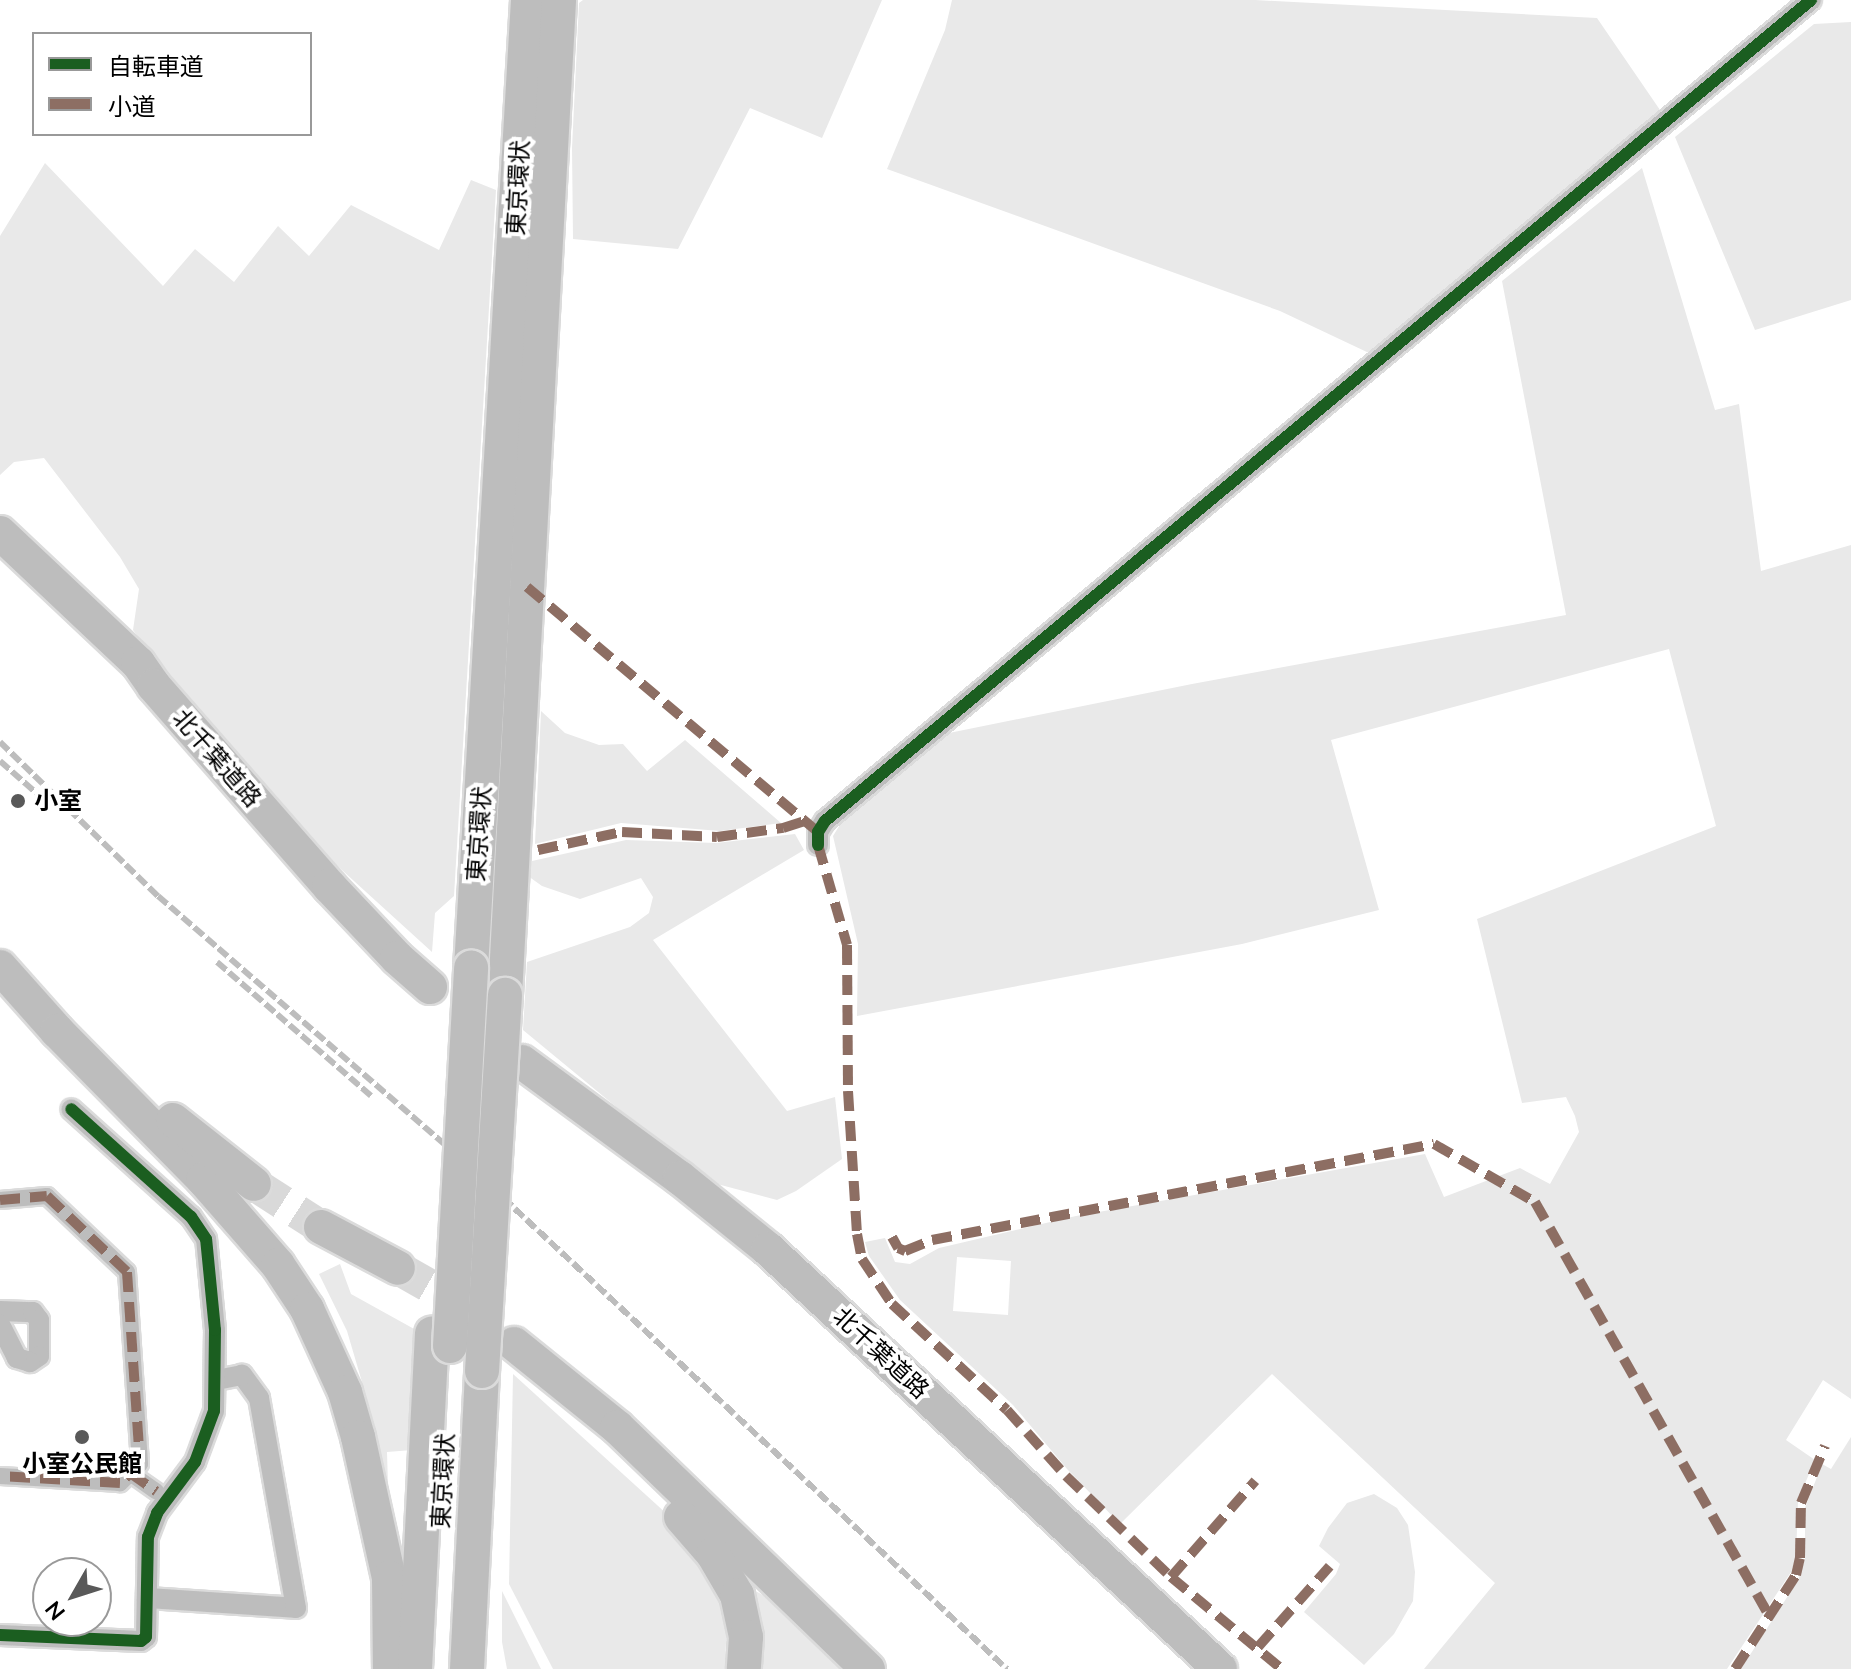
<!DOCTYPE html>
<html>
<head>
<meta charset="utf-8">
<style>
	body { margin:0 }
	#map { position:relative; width:1851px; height:1669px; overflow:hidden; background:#fff; font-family:Mulish,"Noto Sans JP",sans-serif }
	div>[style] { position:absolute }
	.green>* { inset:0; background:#e9e9e9 }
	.trunk-tunnel>* { height:34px; margin-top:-17px; transform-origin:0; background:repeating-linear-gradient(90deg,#d9d9d9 0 34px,transparent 0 51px) }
	.roads { filter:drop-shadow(2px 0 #dbdbdb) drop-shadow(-2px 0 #dbdbdb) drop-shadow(0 2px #dbdbdb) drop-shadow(0 -2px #dbdbdb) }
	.pedestrian>* { height:16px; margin:-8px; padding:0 8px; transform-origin:8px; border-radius:8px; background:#bdbdbd }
	.minor>* { height:20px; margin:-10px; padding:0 10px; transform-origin:10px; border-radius:10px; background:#bdbdbd }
	.trunk>* { height:34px; margin:-17px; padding:0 17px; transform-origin:17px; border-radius:17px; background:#bdbdbd }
	.rail>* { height:6px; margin-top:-3px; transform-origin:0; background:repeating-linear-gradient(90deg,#bdbdbd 0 12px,transparent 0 16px) }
	.bridges { filter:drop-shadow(2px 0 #dbdbdb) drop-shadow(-2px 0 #dbdbdb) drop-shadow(0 2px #dbdbdb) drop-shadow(0 -2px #dbdbdb) }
	.trunk-bridge>* { height:34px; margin:-17px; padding:0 17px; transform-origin:17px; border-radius:17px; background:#bdbdbd }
	.quiet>* { height:10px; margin-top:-5px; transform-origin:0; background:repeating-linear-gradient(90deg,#8d6e63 0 20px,transparent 0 30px) }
	.cycleway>* { height:12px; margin:-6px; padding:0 6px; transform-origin:6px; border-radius:6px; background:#1b5e20 }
	.dots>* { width:22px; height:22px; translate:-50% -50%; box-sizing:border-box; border:4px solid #fff; border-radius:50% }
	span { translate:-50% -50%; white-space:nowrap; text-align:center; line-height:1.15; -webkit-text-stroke:8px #fff; paint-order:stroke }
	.street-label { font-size:24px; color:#000 }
	.poi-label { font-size:24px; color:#000; font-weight:700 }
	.left { translate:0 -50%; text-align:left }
	.legend { position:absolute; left:32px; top:32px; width:280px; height:104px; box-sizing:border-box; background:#fff; border:2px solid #999; margin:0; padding:10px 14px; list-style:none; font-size:24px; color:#000 }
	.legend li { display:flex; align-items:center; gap:16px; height:40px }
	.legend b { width:40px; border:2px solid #999 }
	.north { position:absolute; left:32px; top:1557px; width:80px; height:80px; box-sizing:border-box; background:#fff; border:2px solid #999; border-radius:50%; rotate:231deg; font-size:22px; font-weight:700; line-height:32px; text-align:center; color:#000 }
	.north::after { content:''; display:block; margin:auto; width:28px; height:36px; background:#595959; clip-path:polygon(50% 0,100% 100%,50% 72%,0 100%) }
</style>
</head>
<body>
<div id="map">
	<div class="green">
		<div style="clip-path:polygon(583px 0,882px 0,822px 138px,750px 108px,678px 249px,573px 239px,572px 148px,579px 3px)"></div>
		<div style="clip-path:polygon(952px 0,1255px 0,1597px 18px,1660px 110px,1369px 353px,1280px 311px,887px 169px,945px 30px)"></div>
		<div style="clip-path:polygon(1851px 22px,1851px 300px,1755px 330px,1675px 137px,1814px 24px)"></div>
		<div style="clip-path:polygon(45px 163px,163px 286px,195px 249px,234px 282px,278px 226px,309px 256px,351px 205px,439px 250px,471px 180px,496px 190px,454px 896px,435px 913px,432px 952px,266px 801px,221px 748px,133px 630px,139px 589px,120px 557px,44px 458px,14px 462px,0 475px,0 236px)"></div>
		<div style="clip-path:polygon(evenodd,1642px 168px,1715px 410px,1739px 404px,1761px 571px,1851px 545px,1851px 1399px,1823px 1380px,1786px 1440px,1815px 1460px,1798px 1500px,1796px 1558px,1791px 1572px,1727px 1669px,1424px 1669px,1495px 1583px,1272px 1374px,1120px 1524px,1067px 1469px,1013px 1405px,900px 1300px,869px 1256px,865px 1242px,885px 1238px,895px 1262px,910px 1264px,939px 1248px,1076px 1216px,1425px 1154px,1444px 1197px,1520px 1168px,1550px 1184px,1579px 1132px,1575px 1116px,1566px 1097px,1522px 1103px,1477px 919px,1716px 826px,1669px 649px,1331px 740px,1379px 910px,1242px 944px,857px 1016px,858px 944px,833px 836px,846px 815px,949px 733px,1192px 684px,1566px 615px,1502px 281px,1642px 168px,957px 1257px,1011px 1261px,1008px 1315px,953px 1311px,957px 1257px)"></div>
		<div style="clip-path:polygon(541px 711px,565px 733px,599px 745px,623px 744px,647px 771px,685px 740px,781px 823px,720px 831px,621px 823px,535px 844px)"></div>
		<div style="clip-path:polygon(795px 834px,804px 850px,653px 940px,787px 1111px,835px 1097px,842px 1159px,796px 1191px,777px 1200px,706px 1181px,523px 1030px,527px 962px,630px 927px,649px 913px,653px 897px,641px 878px,580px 899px,542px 886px,528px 876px,532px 861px,626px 840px,716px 843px)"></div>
		<div style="clip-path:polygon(340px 1264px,351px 1294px,416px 1330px,412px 1450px,387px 1452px,388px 1485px,382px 1486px,362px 1382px,347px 1331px,319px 1274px)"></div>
		<div style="clip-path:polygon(513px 1374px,690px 1535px,709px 1563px,727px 1616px,725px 1669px,553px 1669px,509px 1584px)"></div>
		<div style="clip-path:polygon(1851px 1437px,1851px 1669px,1741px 1669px,1798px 1580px,1805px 1559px,1805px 1508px,1822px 1464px,1831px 1469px)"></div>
		<div style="clip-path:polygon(1374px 1494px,1397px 1508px,1408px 1525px,1415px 1572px,1413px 1601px,1394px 1634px,1364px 1665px,1304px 1612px,1336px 1574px,1340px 1564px,1319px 1546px,1328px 1528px,1347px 1503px)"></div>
		<div style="clip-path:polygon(745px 1585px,787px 1609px,848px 1669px,760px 1669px,763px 1638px)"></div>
		<div style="clip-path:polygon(502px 1591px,541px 1669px,507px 1669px,502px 1642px)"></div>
	</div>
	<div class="trunk-tunnel">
		<div style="left:254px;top:1184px;width:80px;rotate:32.7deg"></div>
		<div style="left:398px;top:1268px;width:91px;rotate:29.7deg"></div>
	</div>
	<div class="roads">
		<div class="pedestrian">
			<div style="left:0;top:1200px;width:47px;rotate:-4.9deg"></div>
			<div style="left:47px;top:1196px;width:110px;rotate:43.5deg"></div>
			<div style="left:127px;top:1272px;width:192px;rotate:86.1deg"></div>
			<div style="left:140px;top:1464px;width:28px;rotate:136deg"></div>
			<div style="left:120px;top:1483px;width:120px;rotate:-176.7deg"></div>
			<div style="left:130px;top:1473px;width:32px;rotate:35deg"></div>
		</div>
		<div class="minor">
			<div style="left:818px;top:845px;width:13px;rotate:-90deg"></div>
			<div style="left:818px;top:832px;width:13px;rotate:-58deg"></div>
			<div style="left:825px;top:821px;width:1283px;rotate:-39.78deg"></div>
			<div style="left:0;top:1311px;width:33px;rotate:2deg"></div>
			<div style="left:33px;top:1312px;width:10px;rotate:53deg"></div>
			<div style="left:39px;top:1320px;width:36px;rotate:90deg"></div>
			<div style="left:39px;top:1356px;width:11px;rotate:146deg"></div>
			<div style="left:30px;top:1362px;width:14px;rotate:-163deg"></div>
			<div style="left:17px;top:1358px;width:38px;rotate:-117deg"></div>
			<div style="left:147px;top:1598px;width:149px;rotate:3.8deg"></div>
			<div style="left:296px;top:1608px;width:213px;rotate:-100deg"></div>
			<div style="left:259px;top:1398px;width:29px;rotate:-126deg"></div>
			<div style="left:242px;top:1375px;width:26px;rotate:169deg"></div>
			<div style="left:0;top:1635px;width:141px;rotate:2.4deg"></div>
			<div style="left:141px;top:1641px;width:6px;rotate:-39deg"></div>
			<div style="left:146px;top:1637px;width:100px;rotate:-88.9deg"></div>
			<div style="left:148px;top:1537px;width:26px;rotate:-69deg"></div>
			<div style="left:157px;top:1513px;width:64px;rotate:-53.3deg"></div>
			<div style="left:195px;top:1462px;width:54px;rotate:-69.6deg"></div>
			<div style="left:214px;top:1411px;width:81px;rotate:-89.3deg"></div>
			<div style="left:215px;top:1330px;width:91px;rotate:-95.6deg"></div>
			<div style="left:206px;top:1239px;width:27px;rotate:-124deg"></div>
			<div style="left:191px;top:1217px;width:161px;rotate:-138deg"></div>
		</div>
		<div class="trunk">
			<div style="left:0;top:533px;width:190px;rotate:43.3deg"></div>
			<div style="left:138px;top:663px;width:28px;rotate:55deg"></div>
			<div style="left:154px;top:686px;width:266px;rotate:48.8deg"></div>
			<div style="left:329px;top:886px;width:99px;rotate:46.6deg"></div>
			<div style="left:397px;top:958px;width:44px;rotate:41.3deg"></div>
			<div style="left:0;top:967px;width:86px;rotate:48.3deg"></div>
			<div style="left:57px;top:1031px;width:208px;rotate:45.4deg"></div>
			<div style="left:203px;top:1179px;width:114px;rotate:48.9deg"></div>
			<div style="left:278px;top:1265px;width:53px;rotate:56.6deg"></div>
			<div style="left:307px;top:1309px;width:91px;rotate:65.4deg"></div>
			<div style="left:345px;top:1392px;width:47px;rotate:73.9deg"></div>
			<div style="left:358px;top:1437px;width:144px;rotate:77.6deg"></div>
			<div style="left:389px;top:1578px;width:91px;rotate:89.4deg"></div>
			<div style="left:471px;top:968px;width:970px;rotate:-86.63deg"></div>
			<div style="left:505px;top:995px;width:996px;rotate:-86.89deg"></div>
			<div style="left:522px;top:1062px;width:196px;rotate:36.3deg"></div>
			<div style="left:680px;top:1178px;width:113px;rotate:38.9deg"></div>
			<div style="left:768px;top:1249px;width:617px;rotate:42.9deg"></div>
			<div style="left:173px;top:1120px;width:103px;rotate:38.3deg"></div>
			<div style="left:321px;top:1227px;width:87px;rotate:28deg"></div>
			<div style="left:514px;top:1344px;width:132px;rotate:38.9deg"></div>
			<div style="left:617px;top:1427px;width:349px;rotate:44deg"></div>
			<div style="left:681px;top:1517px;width:49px;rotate:49.1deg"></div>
			<div style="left:713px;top:1554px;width:48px;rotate:59.7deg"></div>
			<div style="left:737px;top:1595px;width:43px;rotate:77.9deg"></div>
			<div style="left:746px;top:1637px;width:32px;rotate:94deg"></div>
			<div style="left:415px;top:1669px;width:336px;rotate:-87.1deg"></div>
			<div style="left:467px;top:1669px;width:298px;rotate:-87.1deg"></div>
		</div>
	</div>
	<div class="rail">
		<div style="left:0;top:742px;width:221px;rotate:44.3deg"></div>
		<div style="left:158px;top:896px;width:410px;rotate:40.9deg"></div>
		<div style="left:468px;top:1165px;width:738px;rotate:43.08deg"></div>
		<div style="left:0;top:761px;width:56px;rotate:41.4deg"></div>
		<div style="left:217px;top:962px;width:204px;rotate:41deg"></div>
	</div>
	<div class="bridges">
		<div class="trunk-bridge">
			<div style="left:450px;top:1346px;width:379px;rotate:-86.8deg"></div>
			<div style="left:482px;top:1371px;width:377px;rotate:-86.5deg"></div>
		</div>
	</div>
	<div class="quiet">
		<div style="left:527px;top:587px;width:380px;rotate:40.1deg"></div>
		<div style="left:818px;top:845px;width:104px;rotate:73.8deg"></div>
		<div style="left:847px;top:945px;width:146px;rotate:89.6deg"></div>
		<div style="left:848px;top:1091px;width:143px;rotate:86.4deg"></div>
		<div style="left:857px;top:1234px;width:25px;rotate:79deg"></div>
		<div style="left:862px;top:1259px;width:54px;rotate:56.3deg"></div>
		<div style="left:892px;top:1304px;width:156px;rotate:42.7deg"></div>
		<div style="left:1007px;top:1410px;width:89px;rotate:48.2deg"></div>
		<div style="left:1066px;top:1476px;width:146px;rotate:43.9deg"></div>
		<div style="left:1171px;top:1577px;width:144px;rotate:39.7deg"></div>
		<div style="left:538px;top:850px;width:86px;rotate:-12.1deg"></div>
		<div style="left:622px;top:832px;width:95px;rotate:3deg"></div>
		<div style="left:717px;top:837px;width:67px;rotate:-7.8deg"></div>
		<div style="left:783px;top:828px;width:22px;rotate:-18deg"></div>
		<div style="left:0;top:1200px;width:47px;rotate:-4.9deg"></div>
		<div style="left:47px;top:1196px;width:110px;rotate:43.5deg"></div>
		<div style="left:127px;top:1272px;width:192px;rotate:86.1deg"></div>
		<div style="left:140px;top:1464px;width:28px;rotate:136deg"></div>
		<div style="left:120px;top:1483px;width:120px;rotate:-176.7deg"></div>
		<div style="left:892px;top:1237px;width:13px;rotate:61deg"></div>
		<div style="left:898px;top:1248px;width:8px;rotate:23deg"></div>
		<div style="left:905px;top:1251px;width:29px;rotate:-22deg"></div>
		<div style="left:932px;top:1240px;width:511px;rotate:-10.83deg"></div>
		<div style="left:1434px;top:1144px;width:116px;rotate:29.9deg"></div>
		<div style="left:1535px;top:1202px;width:476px;rotate:60.5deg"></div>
		<div style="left:130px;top:1473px;width:32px;rotate:35deg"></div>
		<div style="left:1171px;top:1577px;width:128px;rotate:-48.8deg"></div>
		<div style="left:1258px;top:1647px;width:108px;rotate:-48.4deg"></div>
		<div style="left:1735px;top:1669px;width:112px;rotate:-57deg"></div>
		<div style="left:1796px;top:1575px;width:17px;rotate:-77deg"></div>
		<div style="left:1800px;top:1558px;width:55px;rotate:-89deg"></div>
		<div style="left:1801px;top:1503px;width:62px;rotate:-67.2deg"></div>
	</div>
	<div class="cycleway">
		<div style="left:818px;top:845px;width:13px;rotate:-90deg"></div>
		<div style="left:818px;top:832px;width:13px;rotate:-58deg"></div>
		<div style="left:825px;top:821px;width:1283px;rotate:-39.78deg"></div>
		<div style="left:0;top:1635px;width:141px;rotate:2.4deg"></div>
		<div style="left:141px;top:1641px;width:6px;rotate:-39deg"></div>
		<div style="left:146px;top:1637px;width:100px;rotate:-88.9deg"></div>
		<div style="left:148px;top:1537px;width:26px;rotate:-69deg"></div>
		<div style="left:157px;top:1513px;width:64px;rotate:-53.3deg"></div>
		<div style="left:195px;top:1462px;width:54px;rotate:-69.6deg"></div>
		<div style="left:214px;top:1411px;width:81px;rotate:-89.3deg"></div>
		<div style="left:215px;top:1330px;width:91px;rotate:-95.6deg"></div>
		<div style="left:206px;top:1239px;width:27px;rotate:-124deg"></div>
		<div style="left:191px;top:1217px;width:161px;rotate:-138deg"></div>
	</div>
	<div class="dots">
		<div style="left:18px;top:801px;background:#595959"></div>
		<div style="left:82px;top:1437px;background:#595959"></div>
	</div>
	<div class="street-label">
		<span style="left:518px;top:188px;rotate:-87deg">東京環状</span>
		<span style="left:217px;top:758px;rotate:49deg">北千葉道路</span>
		<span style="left:479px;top:834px;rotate:-86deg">東京環状</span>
		<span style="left:881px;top:1353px;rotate:43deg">北千葉道路</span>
		<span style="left:443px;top:1481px;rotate:-87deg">東京環状</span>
	</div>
	<div class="poi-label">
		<span class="left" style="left:34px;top:801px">小室</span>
		<span style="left:82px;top:1464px">小室公民館</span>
	</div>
	<ul class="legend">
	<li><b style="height:10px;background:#1b5e20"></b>自転車道</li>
	<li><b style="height:10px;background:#8d6e63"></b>小道</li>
	</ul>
	<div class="north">N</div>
</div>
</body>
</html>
